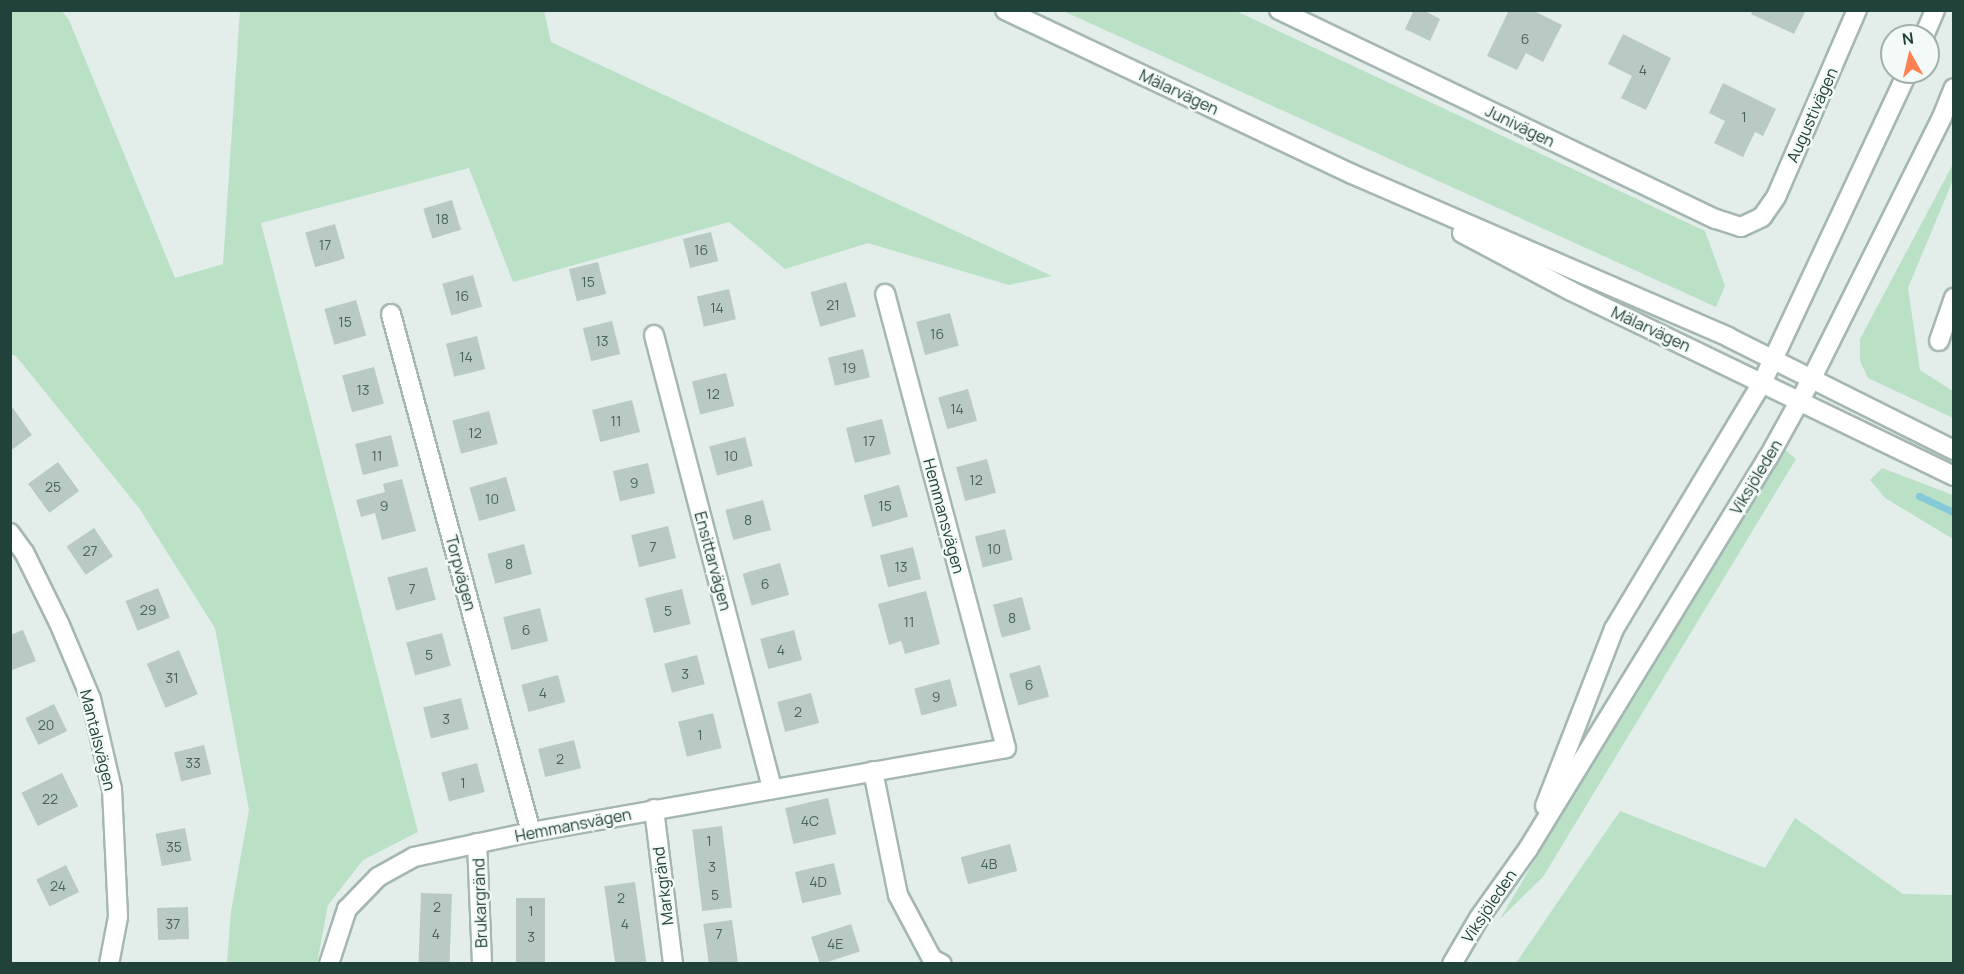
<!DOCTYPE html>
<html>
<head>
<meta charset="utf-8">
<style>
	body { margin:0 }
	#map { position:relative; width:1964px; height:974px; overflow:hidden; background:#e3eeea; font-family:Manrope,sans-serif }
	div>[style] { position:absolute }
	.green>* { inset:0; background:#bae1c6 }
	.stream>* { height:7px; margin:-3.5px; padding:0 3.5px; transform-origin:3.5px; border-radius:3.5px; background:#86c9d8 }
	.building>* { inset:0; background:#b8cac3; transform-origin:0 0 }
	.roads { filter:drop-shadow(2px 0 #a5b7b2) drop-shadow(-2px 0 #a5b7b2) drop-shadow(0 2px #a5b7b2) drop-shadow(0 -2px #a5b7b2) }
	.minor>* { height:18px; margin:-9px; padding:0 9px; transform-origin:9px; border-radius:9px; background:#fff }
	.tertiary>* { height:18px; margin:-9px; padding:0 9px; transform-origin:9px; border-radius:9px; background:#fff }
	.secondary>* { height:18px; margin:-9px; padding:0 9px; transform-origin:9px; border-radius:9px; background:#fff }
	span { translate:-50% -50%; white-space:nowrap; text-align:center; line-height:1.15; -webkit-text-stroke:5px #f4faf7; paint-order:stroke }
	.number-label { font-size:14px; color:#47645c }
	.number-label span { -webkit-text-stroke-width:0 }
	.street-label { font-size:16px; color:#21423a }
	.frame { position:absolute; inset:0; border:12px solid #21423a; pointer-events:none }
	.north { position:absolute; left:1880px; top:24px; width:60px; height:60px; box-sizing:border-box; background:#f4faf7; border:2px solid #a0b0ab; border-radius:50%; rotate:352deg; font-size:16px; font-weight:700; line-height:24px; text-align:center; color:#21423a }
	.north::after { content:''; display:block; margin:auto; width:21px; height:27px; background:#ff8051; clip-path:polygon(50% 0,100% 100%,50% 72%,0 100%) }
</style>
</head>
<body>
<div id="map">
	<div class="green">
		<div style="clip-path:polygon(240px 10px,544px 11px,551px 42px,1052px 276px,1009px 285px,868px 243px,785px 269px,729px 222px,513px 282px,469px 168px,261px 223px,418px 832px,363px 860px,328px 905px,317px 963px,227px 963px,231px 911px,249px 810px,215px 628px,139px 508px,16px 356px,11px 354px,11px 11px,62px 11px,69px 20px,175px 278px,223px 264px)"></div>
		<div style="clip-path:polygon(1063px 11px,1236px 11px,1705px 231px,1725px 286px,1716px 307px)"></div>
		<div style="clip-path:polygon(1953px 164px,1953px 180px,1908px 288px,1920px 370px,1953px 391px,1953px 418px,1868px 378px,1860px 361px,1860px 339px)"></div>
		<div style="clip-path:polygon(1784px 449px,1796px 459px,1543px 877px,1500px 919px,1775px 453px)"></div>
		<div style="clip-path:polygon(1882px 468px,1953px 495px,1953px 539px,1885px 498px,1870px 480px)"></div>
		<div style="clip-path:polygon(1620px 811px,1765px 868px,1795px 818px,1903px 894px,1953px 895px,1953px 963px,1516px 963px)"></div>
	</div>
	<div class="stream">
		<div style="left:1919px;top:496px;width:38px;rotate:25deg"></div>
	</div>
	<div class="building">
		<div style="clip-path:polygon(1414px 10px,1423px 10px,1440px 19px,1430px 41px,1405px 29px)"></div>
		<div style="clip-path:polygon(1509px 10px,1532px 10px,1562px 25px,1543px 62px,1526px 53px,1517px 70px,1487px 56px)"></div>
		<div style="clip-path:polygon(1753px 10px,1806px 10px,1794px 34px,1751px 14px)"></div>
		<div style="clip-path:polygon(1623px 34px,1671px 58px,1646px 110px,1621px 98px,1632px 76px,1608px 64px)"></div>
		<div style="clip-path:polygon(1723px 83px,1776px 109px,1763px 136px,1755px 132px,1743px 157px,1714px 143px,1725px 121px,1709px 113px)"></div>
		<div style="left:452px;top:200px;width:31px;height:30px;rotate:73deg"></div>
		<div style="left:335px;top:224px;width:36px;height:31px;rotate:74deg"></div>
		<div style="left:711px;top:232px;width:30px;height:29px;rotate:76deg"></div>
		<div style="left:598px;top:262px;width:33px;height:30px;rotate:76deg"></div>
		<div style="left:473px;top:275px;width:33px;height:32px;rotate:74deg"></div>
		<div style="left:846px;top:282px;width:36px;height:37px;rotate:74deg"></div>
		<div style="left:729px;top:289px;width:31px;height:33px;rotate:77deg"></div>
		<div style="left:356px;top:300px;width:37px;height:33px;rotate:74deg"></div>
		<div style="left:950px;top:313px;width:34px;height:35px;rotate:75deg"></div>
		<div style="left:612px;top:321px;width:34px;height:30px;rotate:76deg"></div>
		<div style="left:477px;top:336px;width:34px;height:32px;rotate:76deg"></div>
		<div style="left:863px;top:349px;width:29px;height:36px;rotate:76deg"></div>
		<div style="left:374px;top:367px;width:38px;height:33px;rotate:75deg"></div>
		<div style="left:726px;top:373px;width:34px;height:35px;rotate:76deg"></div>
		<div style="left:968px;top:389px;width:33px;height:31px;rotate:74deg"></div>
		<div style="left:632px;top:400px;width:33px;height:41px;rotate:76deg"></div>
		<div style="clip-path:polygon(10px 404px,32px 435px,10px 451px)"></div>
		<div style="left:489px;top:411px;width:34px;height:38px;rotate:75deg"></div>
		<div style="left:882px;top:419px;width:36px;height:37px;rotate:76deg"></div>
		<div style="left:391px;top:435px;width:32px;height:37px;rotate:76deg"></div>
		<div style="left:745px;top:437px;width:30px;height:37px;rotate:75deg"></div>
		<div style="left:987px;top:459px;width:35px;height:32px;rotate:75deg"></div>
		<div style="left:58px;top:462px;width:36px;height:37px;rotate:54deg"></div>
		<div style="left:648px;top:463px;width:31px;height:36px;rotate:77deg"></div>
		<div style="left:506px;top:477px;width:35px;height:38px;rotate:74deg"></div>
		<div style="clip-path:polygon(402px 479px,416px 531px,382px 540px,375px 513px,361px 517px,356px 500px,385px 492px,383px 484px)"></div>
		<div style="left:899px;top:485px;width:33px;height:37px;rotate:74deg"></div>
		<div style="left:763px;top:500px;width:31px;height:39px;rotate:75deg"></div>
		<div style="left:668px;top:526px;width:33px;height:38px;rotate:76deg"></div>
		<div style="left:94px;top:528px;width:34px;height:33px;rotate:56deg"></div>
		<div style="left:1005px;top:529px;width:32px;height:31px;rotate:76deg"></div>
		<div style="left:524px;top:544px;width:31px;height:38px;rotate:75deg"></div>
		<div style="left:913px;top:547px;width:33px;height:34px;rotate:76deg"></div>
		<div style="left:780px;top:563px;width:33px;height:39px;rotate:74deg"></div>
		<div style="left:427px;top:567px;width:34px;height:41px;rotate:75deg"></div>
		<div style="left:158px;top:588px;width:32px;height:35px;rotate:68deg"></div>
		<div style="left:682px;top:589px;width:36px;height:38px;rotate:76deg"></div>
		<div style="clip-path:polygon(926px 591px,940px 644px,905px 654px,901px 641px,889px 645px,878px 604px)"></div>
		<div style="left:1022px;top:597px;width:34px;height:30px;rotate:75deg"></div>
		<div style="left:540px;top:608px;width:34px;height:38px;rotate:76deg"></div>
		<div style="clip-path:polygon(23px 630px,36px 661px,10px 671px,10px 635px)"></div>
		<div style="left:794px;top:630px;width:31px;height:35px;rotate:75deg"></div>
		<div style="left:442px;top:633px;width:34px;height:37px;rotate:75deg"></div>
		<div style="left:179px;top:650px;width:48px;height:35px;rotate:67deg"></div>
		<div style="left:697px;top:655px;width:30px;height:34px;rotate:75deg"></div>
		<div style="left:1040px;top:665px;width:33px;height:32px;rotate:74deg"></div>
		<div style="left:558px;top:675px;width:28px;height:38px;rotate:75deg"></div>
		<div style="left:950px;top:679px;width:28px;height:37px;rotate:75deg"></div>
		<div style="left:811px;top:693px;width:31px;height:35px;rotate:75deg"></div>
		<div style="left:461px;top:698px;width:32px;height:39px;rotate:76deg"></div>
		<div style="left:54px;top:704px;width:30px;height:32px;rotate:64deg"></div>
		<div style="left:713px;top:713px;width:36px;height:36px;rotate:76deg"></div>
		<div style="left:574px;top:740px;width:29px;height:37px;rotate:76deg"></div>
		<div style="left:204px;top:745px;width:30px;height:31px;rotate:76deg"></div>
		<div style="left:477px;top:763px;width:30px;height:37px;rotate:75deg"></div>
		<div style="left:62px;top:773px;width:37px;height:45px;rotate:64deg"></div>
		<div style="left:828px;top:798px;width:37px;height:44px;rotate:77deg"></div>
		<div style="left:722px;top:826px;width:82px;height:30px;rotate:83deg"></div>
		<div style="left:185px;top:828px;width:33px;height:30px;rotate:79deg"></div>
		<div style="left:1010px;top:844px;width:28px;height:51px;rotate:75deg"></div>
		<div style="left:834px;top:863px;width:32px;height:40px;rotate:77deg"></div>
		<div style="left:66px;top:865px;width:30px;height:33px;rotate:64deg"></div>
		<div style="left:635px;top:882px;width:83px;height:31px;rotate:82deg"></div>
		<div style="left:421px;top:893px;width:31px;height:71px;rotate:2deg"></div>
		<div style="left:516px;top:898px;width:29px;height:66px"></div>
		<div style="left:188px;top:907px;width:32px;height:31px;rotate:88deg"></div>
		<div style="left:732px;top:920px;width:44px;height:29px;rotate:82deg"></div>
		<div style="left:851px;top:924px;width:29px;height:42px;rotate:72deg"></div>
	</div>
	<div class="roads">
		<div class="minor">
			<div style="left:1279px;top:10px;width:484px;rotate:25.6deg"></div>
			<div style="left:1716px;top:219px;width:26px;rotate:18deg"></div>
			<div style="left:1741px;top:227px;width:23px;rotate:-25deg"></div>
			<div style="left:1762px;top:217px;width:24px;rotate:-55deg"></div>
			<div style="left:1776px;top:197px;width:204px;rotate:-66.6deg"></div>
			<div style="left:391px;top:314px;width:537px;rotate:74.88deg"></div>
			<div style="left:654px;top:335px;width:468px;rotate:75.4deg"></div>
			<div style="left:1939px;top:341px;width:46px;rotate:-70.8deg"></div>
			<div style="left:10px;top:533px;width:24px;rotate:54deg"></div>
			<div style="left:24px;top:552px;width:79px;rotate:63.8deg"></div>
			<div style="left:59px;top:623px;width:82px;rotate:67.2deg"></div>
			<div style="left:91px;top:699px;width:92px;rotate:76.9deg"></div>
			<div style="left:112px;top:789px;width:128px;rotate:87.3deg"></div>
			<div style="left:118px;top:917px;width:48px;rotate:100.8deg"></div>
			<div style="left:873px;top:771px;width:126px;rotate:78.6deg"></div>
			<div style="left:898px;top:895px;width:72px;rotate:62deg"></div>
			<div style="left:932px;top:959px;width:11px;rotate:27deg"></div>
			<div style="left:654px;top:809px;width:156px;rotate:83deg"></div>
			<div style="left:477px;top:843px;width:121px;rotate:87.6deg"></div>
			<div style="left:329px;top:964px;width:58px;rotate:-71.9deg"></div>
			<div style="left:347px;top:909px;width:45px;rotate:-45.9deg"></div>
			<div style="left:378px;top:877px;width:41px;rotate:-29.1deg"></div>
			<div style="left:414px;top:857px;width:120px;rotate:-12.1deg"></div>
			<div style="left:531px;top:832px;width:482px;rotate:-10deg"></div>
			<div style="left:1006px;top:748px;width:470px;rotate:-104.9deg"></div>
		</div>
		<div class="tertiary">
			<div style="left:1005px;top:10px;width:384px;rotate:25.3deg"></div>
			<div style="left:1352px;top:174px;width:410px;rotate:23.4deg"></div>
			<div style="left:1728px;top:337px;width:253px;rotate:26.6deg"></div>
			<div style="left:1462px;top:233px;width:123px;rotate:28deg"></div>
			<div style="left:1571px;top:291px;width:425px;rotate:25.8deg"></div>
		</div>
		<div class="secondary">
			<div style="left:1924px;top:36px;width:28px;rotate:-67deg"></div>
			<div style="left:1545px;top:806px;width:190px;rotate:-68.7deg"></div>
			<div style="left:1614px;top:629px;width:287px;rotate:-59deg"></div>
			<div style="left:1762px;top:383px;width:344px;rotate:-64.9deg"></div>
			<div style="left:1452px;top:964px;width:53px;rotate:-59.6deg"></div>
			<div style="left:1479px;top:918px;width:85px;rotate:-54.6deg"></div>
			<div style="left:1528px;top:849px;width:459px;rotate:-58.5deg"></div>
			<div style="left:1768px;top:458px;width:89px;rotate:-61.1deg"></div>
			<div style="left:1811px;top:380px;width:294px;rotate:-63.5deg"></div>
			<div style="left:1942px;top:117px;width:31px;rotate:-68deg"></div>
		</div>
	</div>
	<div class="number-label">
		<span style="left:1525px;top:39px">6</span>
		<span style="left:1643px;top:70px">4</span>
		<span style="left:1744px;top:117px">1</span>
		<span style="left:442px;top:219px">18</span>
		<span style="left:325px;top:245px">17</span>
		<span style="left:701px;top:250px">16</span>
		<span style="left:588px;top:282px">15</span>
		<span style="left:462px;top:296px">16</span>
		<span style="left:833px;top:305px">21</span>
		<span style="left:717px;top:308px">14</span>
		<span style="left:345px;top:322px">15</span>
		<span style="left:937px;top:334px">16</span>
		<span style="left:602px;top:341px">13</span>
		<span style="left:466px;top:357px">14</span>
		<span style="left:849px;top:368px">19</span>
		<span style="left:363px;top:390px">13</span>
		<span style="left:713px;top:394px">12</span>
		<span style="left:957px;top:409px">14</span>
		<span style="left:616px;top:421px">11</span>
		<span style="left:475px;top:433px">12</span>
		<span style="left:869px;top:441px">17</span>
		<span style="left:377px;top:456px">11</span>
		<span style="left:731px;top:456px">10</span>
		<span style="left:976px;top:480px">12</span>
		<span style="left:634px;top:483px">9</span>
		<span style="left:53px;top:487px">25</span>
		<span style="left:492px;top:499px">10</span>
		<span style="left:384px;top:506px">9</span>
		<span style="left:885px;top:506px">15</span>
		<span style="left:748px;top:520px">8</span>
		<span style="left:653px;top:547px">7</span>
		<span style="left:994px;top:549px">10</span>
		<span style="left:90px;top:551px">27</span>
		<span style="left:509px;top:564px">8</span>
		<span style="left:901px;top:567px">13</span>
		<span style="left:765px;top:584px">6</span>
		<span style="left:412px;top:589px">7</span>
		<span style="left:148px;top:610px">29</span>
		<span style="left:668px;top:611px">5</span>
		<span style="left:1012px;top:618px">8</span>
		<span style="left:909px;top:622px">11</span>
		<span style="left:526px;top:630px">6</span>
		<span style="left:781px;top:650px">4</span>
		<span style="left:429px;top:655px">5</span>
		<span style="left:685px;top:674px">3</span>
		<span style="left:172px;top:678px">31</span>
		<span style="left:1029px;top:685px">6</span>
		<span style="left:543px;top:693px">4</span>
		<span style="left:936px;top:697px">9</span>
		<span style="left:798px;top:712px">2</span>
		<span style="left:446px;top:719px">3</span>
		<span style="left:46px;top:725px">20</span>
		<span style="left:700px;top:735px">1</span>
		<span style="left:560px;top:759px">2</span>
		<span style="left:193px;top:763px">33</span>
		<span style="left:463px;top:783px">1</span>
		<span style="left:50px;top:799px">22</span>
		<span style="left:810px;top:821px">4C</span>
		<span style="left:709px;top:841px">1</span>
		<span style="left:174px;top:847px">35</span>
		<span style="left:989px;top:864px">4B</span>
		<span style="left:712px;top:867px">3</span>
		<span style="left:818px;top:882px">4D</span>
		<span style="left:58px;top:886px">24</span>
		<span style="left:715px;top:895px">5</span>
		<span style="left:621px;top:898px">2</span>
		<span style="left:437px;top:907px">2</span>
		<span style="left:531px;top:911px">1</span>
		<span style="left:173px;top:924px">37</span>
		<span style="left:625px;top:924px">4</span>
		<span style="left:436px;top:934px">4</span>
		<span style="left:719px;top:934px">7</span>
		<span style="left:531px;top:937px">3</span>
		<span style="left:835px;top:944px">4E</span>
	</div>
	<div class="street-label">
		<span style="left:1179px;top:92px;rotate:25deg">Mälarvägen</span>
		<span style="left:1812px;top:115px;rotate:-66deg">Augustivägen</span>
		<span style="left:1520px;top:126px;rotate:26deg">Junivägen</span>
		<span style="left:1651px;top:329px;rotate:25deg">Mälarvägen</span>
		<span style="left:1756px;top:477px;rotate:-59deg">Viksjöleden</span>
		<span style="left:944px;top:516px;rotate:75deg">Hemmansvägen</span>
		<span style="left:713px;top:561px;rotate:75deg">Ensittarvägen</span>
		<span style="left:461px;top:573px;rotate:75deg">Torpvägen</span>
		<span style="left:98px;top:740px;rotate:76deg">Mantalsvägen</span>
		<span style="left:573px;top:825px;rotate:-11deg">Hemmansvägen</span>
		<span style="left:663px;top:886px;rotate:-97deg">Markgränd</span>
		<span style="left:480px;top:903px;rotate:-92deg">Brukargränd</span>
		<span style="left:1489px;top:906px;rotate:-56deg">Viksjöleden</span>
	</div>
	<div class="frame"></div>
	<div class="north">N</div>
</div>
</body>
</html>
